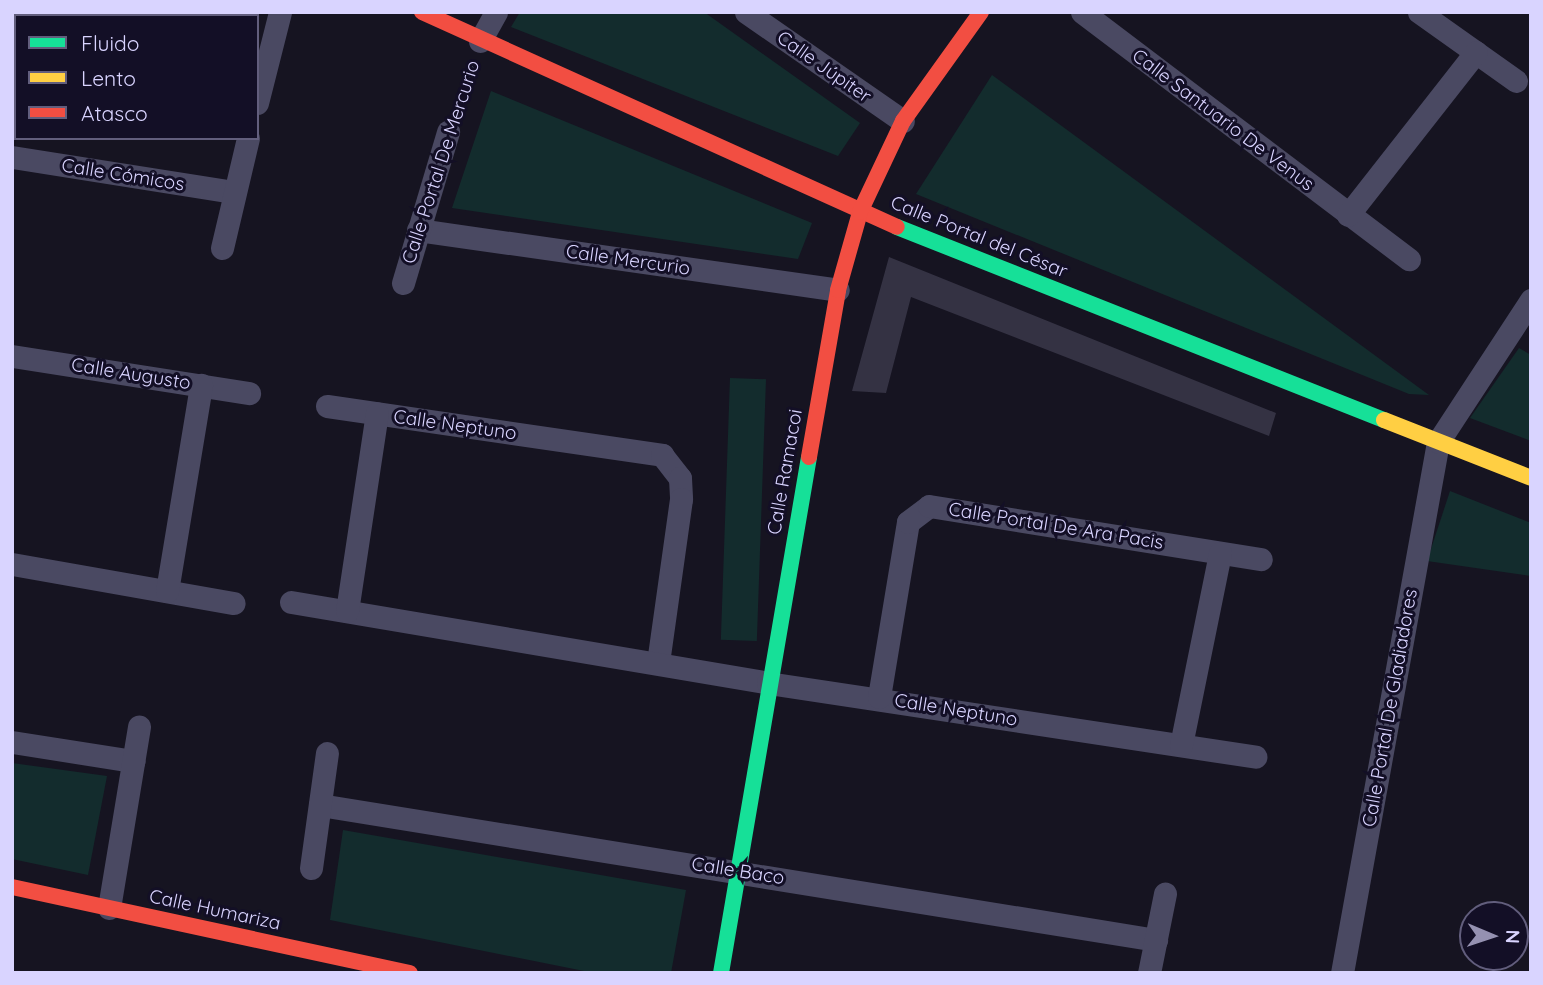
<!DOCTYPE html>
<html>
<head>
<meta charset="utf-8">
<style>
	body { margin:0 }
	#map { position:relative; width:1543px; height:985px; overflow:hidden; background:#161421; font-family:Quicksand,sans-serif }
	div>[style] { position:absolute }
	.green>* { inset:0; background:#132c2d; transform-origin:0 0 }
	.building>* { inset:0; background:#343243 }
	.path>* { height:4.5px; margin-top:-2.25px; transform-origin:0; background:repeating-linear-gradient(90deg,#44505f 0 3.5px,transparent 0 8.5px) }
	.street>* { height:23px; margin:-11.5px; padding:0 11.5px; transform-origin:11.5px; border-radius:11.5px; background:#4a4962 }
	.fast>* { height:16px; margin:-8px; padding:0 8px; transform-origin:8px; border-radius:8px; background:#16e098 }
	.slow>* { height:16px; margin:-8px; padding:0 8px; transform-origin:8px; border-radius:8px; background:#ffcf43 }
	.jam>* { height:16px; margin:-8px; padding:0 8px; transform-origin:8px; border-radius:8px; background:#f24e42 }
	span { translate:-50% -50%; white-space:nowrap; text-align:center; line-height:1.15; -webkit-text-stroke:6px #130f26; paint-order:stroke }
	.street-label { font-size:19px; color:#d9d4ff }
	.frame { position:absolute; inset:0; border:14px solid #d9d4ff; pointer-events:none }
	.legend { position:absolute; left:14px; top:14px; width:245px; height:126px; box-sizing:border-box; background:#130f26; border:2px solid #625e7d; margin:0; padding:9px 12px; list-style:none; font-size:21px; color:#d9d4ff }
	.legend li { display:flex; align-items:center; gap:14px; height:35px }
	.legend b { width:35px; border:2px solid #625e7d }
	.north { position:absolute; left:1459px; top:901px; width:70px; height:70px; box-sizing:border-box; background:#130f26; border:2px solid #625e7d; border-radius:50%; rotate:92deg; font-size:19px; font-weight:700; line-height:28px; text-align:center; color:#d9d4ff }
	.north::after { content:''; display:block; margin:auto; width:24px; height:32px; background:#9591b1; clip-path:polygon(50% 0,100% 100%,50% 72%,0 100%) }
</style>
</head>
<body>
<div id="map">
	<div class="green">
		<div style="clip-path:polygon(520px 12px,704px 12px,860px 123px,838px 156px,511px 27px)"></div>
		<div style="clip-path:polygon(992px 75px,1429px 395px,1409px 394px,916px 194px)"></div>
		<div style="clip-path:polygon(491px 91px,812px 223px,798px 259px,452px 208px)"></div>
		<div style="clip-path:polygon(1519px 348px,1531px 355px,1531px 441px,1470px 418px)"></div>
		<div style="left:730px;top:378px;width:36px;height:262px;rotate:2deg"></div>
		<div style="clip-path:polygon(1450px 491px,1531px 523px,1531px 576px,1427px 561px)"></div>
		<div style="clip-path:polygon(12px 763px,107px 776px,88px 875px,12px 859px)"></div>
		<div style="clip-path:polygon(343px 830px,686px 890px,671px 973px,594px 973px,330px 920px)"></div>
	</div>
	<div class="building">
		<div style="clip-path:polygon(889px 257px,1276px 413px,1269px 436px,911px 297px,886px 393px,852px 391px)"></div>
	</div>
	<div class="path">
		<div style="left:456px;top:109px;width:47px;rotate:-70deg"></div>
	</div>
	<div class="street">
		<div style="left:746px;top:12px;width:191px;rotate:34.8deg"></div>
		<div style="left:1082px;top:12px;width:410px;rotate:37.1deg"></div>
		<div style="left:1419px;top:12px;width:119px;rotate:35.4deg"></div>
		<div style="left:480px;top:41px;width:33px;rotate:-61deg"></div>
		<div style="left:257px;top:103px;width:94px;rotate:-75.8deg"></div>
		<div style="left:12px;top:157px;width:225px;rotate:9deg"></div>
		<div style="left:1348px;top:215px;width:207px;rotate:-51.9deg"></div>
		<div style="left:418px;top:230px;width:424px;rotate:8.1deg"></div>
		<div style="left:222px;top:248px;width:113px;rotate:-76.7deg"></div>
		<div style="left:403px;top:283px;width:158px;rotate:-73.4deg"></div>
		<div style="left:12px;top:356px;width:240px;rotate:8.9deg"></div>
		<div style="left:327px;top:406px;width:339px;rotate:8.3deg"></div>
		<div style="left:662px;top:455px;width:29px;rotate:52deg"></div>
		<div style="left:680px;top:478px;width:21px;rotate:87deg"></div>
		<div style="left:681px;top:499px;width:165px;rotate:98deg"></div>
		<div style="left:12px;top:564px;width:225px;rotate:10deg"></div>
		<div style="left:167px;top:591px;width:209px;rotate:-80.6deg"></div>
		<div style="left:291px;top:602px;width:484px;rotate:9.6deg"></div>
		<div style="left:768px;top:683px;width:493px;rotate:8.6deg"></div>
		<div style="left:347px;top:611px;width:200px;rotate:-81.4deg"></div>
		<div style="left:879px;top:697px;width:177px;rotate:-80.6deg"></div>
		<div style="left:908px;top:522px;width:26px;rotate:-37deg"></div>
		<div style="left:929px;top:506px;width:336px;rotate:9.1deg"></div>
		<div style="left:12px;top:742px;width:123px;rotate:8.9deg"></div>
		<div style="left:1181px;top:745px;width:196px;rotate:-78.5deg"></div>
		<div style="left:320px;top:805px;width:847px;rotate:9.17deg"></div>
		<div style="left:311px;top:868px;width:116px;rotate:-82.1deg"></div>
		<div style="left:109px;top:908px;width:184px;rotate:-80.6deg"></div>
		<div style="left:1149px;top:973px;width:81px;rotate:-78.6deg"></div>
		<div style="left:1342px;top:973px;width:540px;rotate:-79.75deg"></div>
		<div style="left:1438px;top:442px;width:170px;rotate:-56.8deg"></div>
	</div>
	<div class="fast">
		<div style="left:897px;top:227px;width:524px;rotate:21.62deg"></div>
		<div style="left:721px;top:973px;width:523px;rotate:-80.32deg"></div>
	</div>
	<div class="slow">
		<div style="left:1384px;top:420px;width:158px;rotate:21.5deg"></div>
	</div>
	<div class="jam">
		<div style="left:422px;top:12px;width:521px;rotate:24.35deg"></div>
		<div style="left:809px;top:457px;width:169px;rotate:-80.1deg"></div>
		<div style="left:838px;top:290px;width:81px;rotate:-74.2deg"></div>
		<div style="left:860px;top:212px;width:101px;rotate:-64.7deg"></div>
		<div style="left:903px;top:121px;width:134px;rotate:-54.4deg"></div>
		<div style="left:12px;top:887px;width:407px;rotate:12.2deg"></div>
	</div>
	<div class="street-label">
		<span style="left:824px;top:67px;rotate:35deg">Calle Júpiter</span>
		<span style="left:1223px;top:120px;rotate:37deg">Calle Santuario De Venus</span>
		<span style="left:441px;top:162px;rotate:-72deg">Calle Portal De Mercurio</span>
		<span style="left:123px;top:175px;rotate:9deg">Calle Cómicos</span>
		<span style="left:979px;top:237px;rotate:22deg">Calle Portal del César</span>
		<span style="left:628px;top:260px;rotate:8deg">Calle Mercurio</span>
		<span style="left:131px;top:374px;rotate:9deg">Calle Augusto</span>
		<span style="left:455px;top:425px;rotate:8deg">Calle Neptuno</span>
		<span style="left:785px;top:472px;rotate:-80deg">Calle Ramacoi</span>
		<span style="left:1056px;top:526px;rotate:9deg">Calle Portal De Ara Pacis</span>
		<span style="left:1390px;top:708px;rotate:-80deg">Calle Portal De Gladiadores</span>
		<span style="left:956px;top:710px;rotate:9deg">Calle Neptuno</span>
		<span style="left:738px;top:871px;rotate:9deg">Calle Baco</span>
		<span style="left:215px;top:910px;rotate:12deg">Calle Humariza</span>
	</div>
	<div class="frame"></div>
	<ul class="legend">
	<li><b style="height:9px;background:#16e098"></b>Fluido</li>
	<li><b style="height:9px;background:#ffcf43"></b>Lento</li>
	<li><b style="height:9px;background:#f24e42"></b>Atasco</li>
	</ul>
	<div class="north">N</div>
</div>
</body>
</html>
